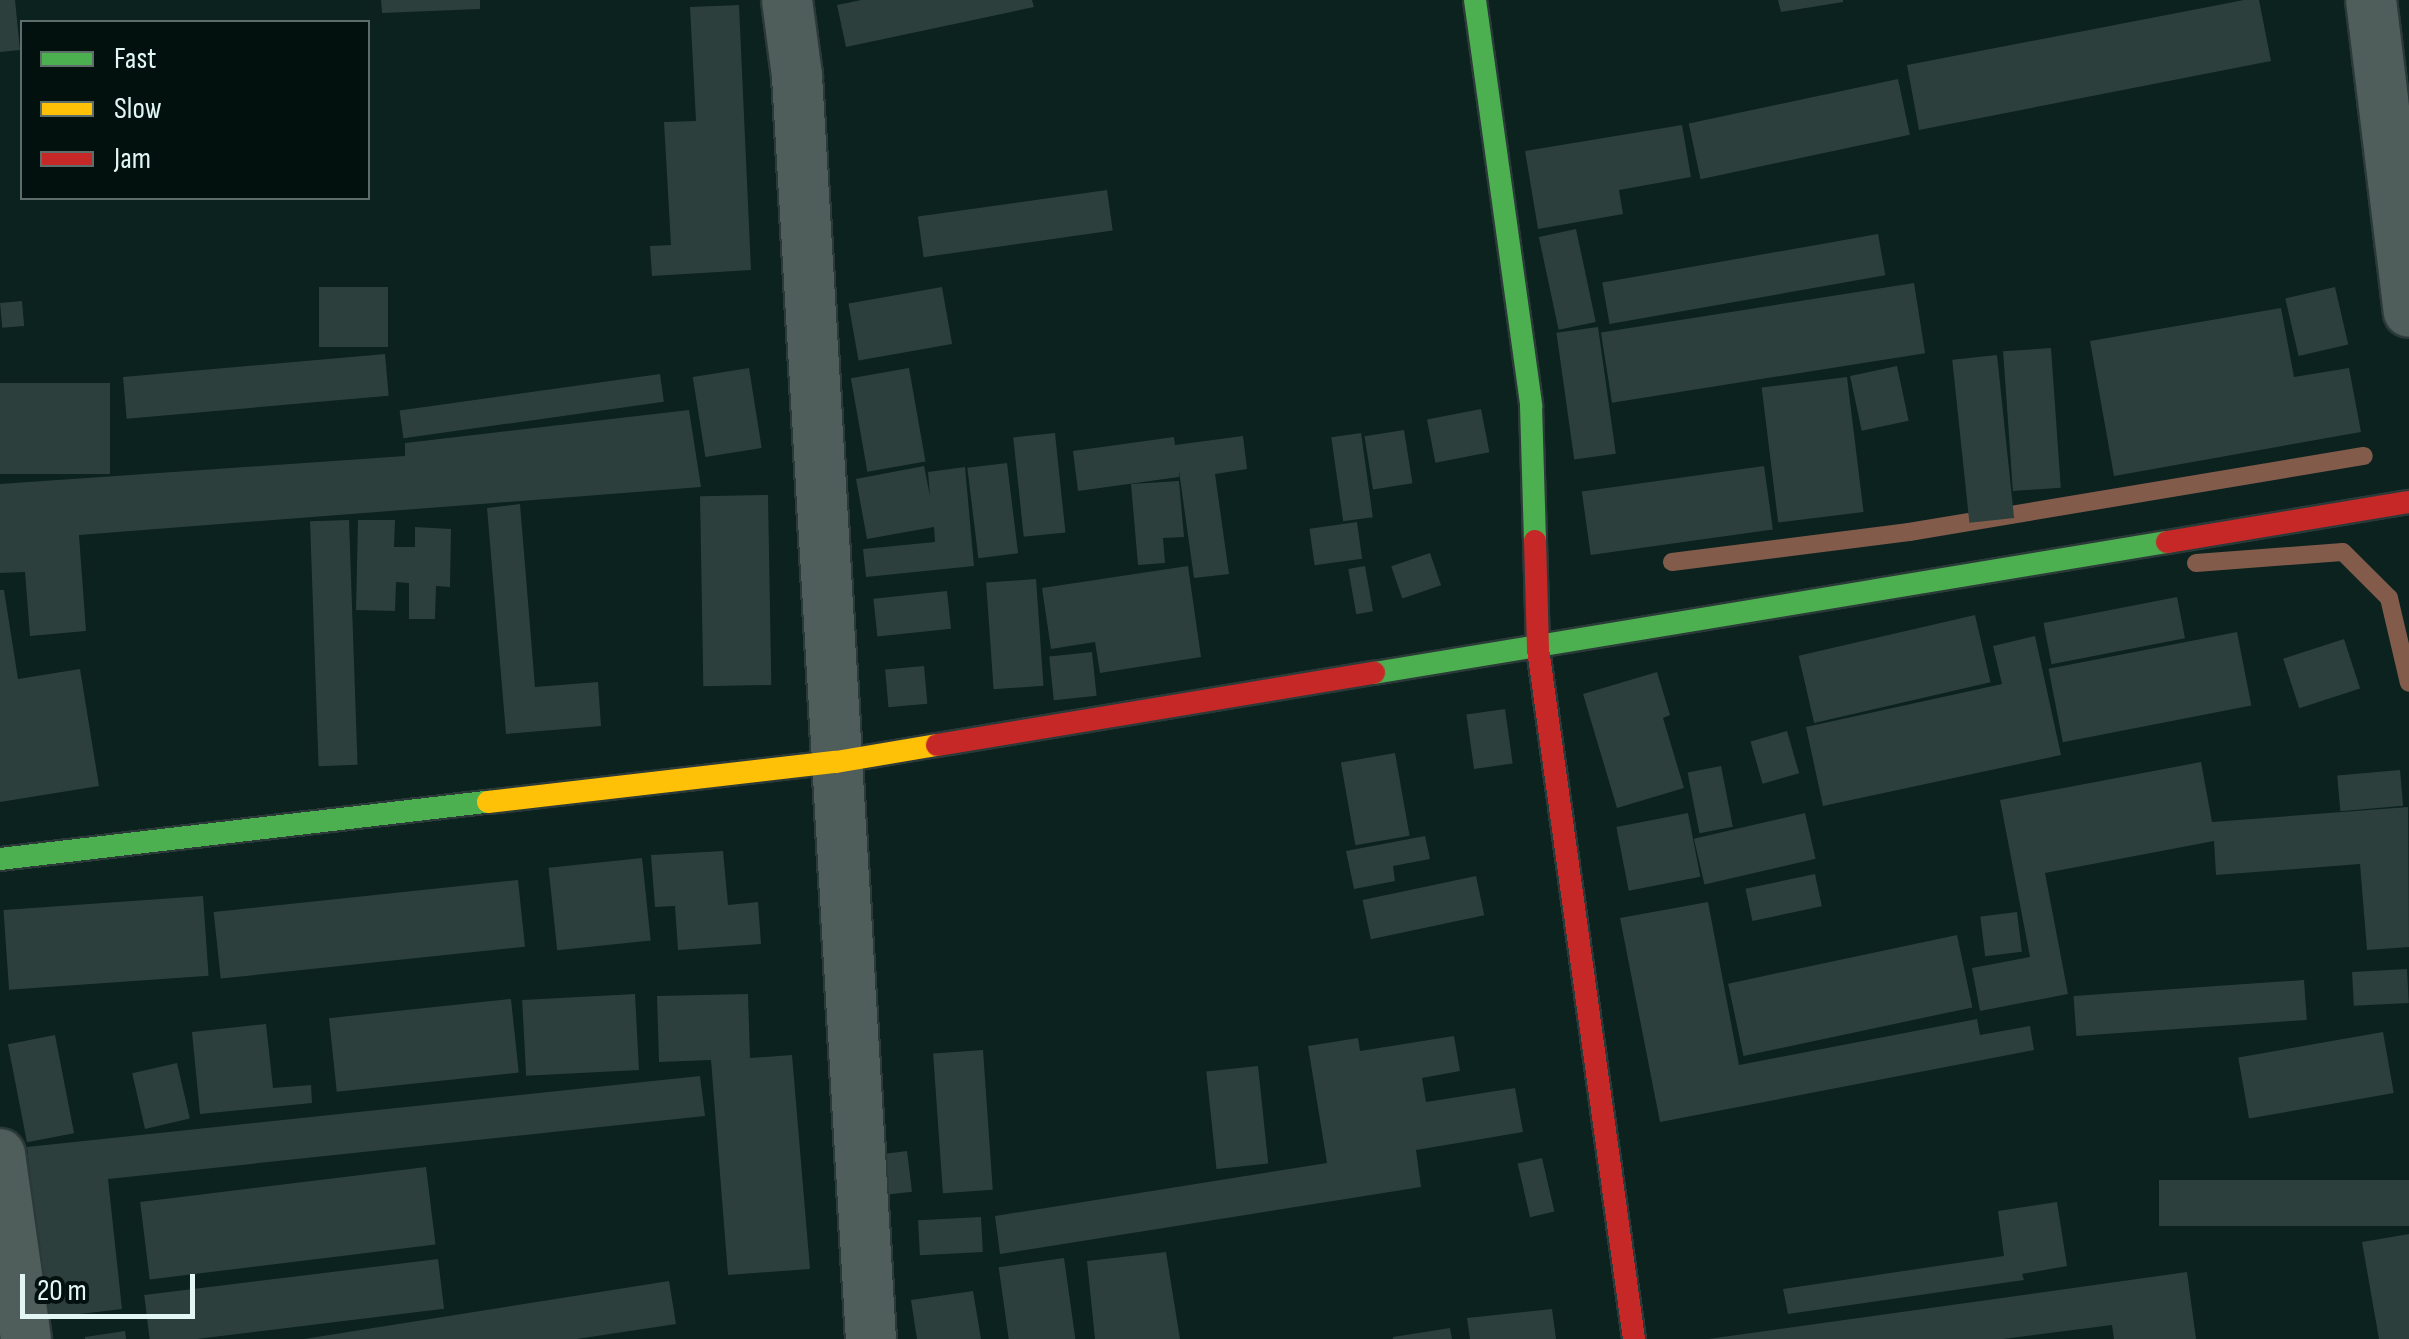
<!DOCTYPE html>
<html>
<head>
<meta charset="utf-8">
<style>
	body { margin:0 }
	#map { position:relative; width:2409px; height:1339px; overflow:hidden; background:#0b221f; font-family:"Sofia Sans Condensed",sans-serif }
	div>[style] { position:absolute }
	.stream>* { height:18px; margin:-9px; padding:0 9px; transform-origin:9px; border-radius:9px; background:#825b4b }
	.building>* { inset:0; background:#2c3f3d; transform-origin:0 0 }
	.roads { filter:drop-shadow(2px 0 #2b3a38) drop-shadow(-2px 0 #2b3a38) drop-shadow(0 2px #2b3a38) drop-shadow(0 -2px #2b3a38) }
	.street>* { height:50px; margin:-25px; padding:0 25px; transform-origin:25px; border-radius:25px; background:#4f5e5b }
	.fast>* { height:22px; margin:-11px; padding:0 11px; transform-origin:11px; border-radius:11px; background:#4caf50 }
	.slow>* { height:22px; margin:-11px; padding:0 11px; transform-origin:11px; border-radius:11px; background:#ffc107 }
	.jam>* { height:22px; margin:-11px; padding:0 11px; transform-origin:11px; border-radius:11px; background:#c62828 }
	span { translate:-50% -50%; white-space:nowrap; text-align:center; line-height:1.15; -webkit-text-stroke:10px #03110e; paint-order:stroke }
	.legend { position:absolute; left:20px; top:20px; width:350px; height:180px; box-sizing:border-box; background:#03110e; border:2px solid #5c6d6a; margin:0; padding:12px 18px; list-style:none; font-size:30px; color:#e2f7f3 }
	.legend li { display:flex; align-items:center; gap:20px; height:50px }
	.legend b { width:50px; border:2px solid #5c6d6a }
	.scale { position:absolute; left:20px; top:1274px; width:175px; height:45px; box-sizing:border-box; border:5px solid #e2f7f3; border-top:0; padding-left:12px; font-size:30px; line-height:35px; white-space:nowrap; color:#e2f7f3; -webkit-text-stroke:8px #03110e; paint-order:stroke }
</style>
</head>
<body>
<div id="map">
	<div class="stream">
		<div style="left:1672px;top:562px;width:239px;rotate:-7.2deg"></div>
		<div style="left:1909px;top:532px;width:461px;rotate:-9.5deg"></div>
		<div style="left:2196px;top:563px;width:147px;rotate:-4.3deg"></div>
		<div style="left:2343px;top:552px;width:65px;rotate:45deg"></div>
		<div style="left:2389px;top:598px;width:87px;rotate:76.8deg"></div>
	</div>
	<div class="building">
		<div style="clip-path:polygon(0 0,15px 0,20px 50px,0 52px)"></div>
		<div style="clip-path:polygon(381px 0,480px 0,480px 9px,382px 13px)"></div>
		<div style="clip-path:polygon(861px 0,1032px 0,1034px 7px,846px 47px,837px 5px)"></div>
		<div style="clip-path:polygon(1778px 0,1843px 0,1843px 2px,1781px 12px)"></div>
		<div style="clip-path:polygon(2244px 0,2259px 0,2271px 61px,1919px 130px,1907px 65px)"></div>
		<div style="clip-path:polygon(739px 5px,751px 270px,652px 276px,650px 246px,671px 245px,664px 122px,696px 121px,690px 7px)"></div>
		<div style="left:1898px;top:79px;width:57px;height:214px;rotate:78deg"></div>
		<div style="clip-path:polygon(1682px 125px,1691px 177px,1619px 190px,1623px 214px,1538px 229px,1525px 151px)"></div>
		<div style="left:1107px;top:190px;width:41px;height:191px;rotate:82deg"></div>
		<div style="left:1576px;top:229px;width:95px;height:38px;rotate:78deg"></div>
		<div style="left:1878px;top:234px;width:42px;height:280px;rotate:80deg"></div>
		<div style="left:1914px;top:283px;width:71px;height:317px;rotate:81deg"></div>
		<div style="left:319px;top:287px;width:69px;height:60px"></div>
		<div style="left:942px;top:287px;width:58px;height:95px;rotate:80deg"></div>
		<div style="left:2335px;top:287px;width:59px;height:51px;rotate:77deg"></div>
		<div style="left:22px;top:301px;width:25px;height:22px;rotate:85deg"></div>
		<div style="clip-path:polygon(2281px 308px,2294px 377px,2349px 368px,2361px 432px,2114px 476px,2090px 341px)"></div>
		<div style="left:1598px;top:327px;width:128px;height:42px;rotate:82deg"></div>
		<div style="left:2051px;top:348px;width:140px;height:48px;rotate:86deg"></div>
		<div style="left:385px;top:354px;width:42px;height:263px;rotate:85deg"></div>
		<div style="left:1997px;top:355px;width:164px;height:45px;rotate:84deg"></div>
		<div style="left:1897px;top:366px;width:56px;height:48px;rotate:78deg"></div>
		<div style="left:749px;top:368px;width:81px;height:57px;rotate:81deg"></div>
		<div style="left:909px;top:368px;width:95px;height:59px;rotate:80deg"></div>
		<div style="left:660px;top:374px;width:28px;height:263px;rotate:82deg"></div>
		<div style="left:1847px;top:377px;width:136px;height:86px;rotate:83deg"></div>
		<div style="left:0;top:383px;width:110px;height:91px"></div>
		<div style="left:1481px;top:409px;width:44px;height:55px;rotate:79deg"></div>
		<div style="clip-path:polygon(689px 410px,701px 487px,79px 535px,86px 631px,30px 636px,25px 572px,0 573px,0 484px,405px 456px,405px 443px)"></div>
		<div style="left:1404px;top:430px;width:54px;height:40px;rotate:81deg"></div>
		<div style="left:1055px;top:433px;width:100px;height:42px;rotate:84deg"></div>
		<div style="left:1361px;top:433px;width:85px;height:30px;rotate:82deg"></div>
		<div style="clip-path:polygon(1243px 436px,1247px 469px,1215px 474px,1229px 574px,1194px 578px,1179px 471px,1179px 477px,1078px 491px,1073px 451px,1174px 437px,1175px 445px)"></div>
		<div style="left:1007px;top:463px;width:91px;height:40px;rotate:83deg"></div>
		<div style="clip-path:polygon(924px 466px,930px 496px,928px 472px,965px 467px,974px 566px,866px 577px,863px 549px,935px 542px,934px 527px,867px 539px,856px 479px)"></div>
		<div style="left:1764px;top:466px;width:64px;height:184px;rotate:82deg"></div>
		<div style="clip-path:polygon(1179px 481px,1184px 537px,1163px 538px,1165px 563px,1138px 565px,1131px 484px)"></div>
		<div style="left:768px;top:495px;width:190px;height:68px;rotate:89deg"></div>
		<div style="clip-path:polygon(520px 504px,535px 687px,598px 682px,601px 726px,506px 734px,487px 508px)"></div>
		<div style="left:349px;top:520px;width:245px;height:39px;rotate:88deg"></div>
		<div style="clip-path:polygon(358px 520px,395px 520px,394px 547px,415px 547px,415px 527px,451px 529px,450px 587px,436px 586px,435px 619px,409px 619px,409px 583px,396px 582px,395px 611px,356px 610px)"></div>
		<div style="left:1357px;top:522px;width:37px;height:48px;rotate:82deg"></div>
		<div style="left:1430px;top:553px;width:34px;height:41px;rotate:71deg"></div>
		<div style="clip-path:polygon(1188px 566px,1201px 657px,1100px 673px,1095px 642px,1051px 649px,1042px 588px)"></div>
		<div style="left:1365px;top:566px;width:46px;height:17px;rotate:80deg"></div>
		<div style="left:1036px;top:579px;width:107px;height:50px;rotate:86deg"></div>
		<div style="clip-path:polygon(0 590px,4px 590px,18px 679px,80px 669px,99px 786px,0 802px)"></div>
		<div style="left:947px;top:591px;width:38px;height:74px;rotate:84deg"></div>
		<div style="left:2177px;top:597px;width:42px;height:136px;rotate:79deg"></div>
		<div style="left:1975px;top:615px;width:69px;height:181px;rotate:77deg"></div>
		<div style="left:2237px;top:632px;width:75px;height:192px;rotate:79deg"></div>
		<div style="clip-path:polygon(2035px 636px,2061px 755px,1823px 806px,1806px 727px,2002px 684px,1993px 646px)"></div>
		<div style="left:2344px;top:639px;width:52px;height:64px;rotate:72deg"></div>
		<div style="left:1092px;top:652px;width:44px;height:43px;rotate:84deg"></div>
		<div style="left:924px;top:666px;width:38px;height:39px;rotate:85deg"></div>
		<div style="clip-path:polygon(1657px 672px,1670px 715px,1663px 718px,1684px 788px,1617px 808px,1583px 694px)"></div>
		<div style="left:1505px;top:709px;width:55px;height:39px;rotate:82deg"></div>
		<div style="left:1787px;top:731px;width:44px;height:38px;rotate:74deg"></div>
		<div style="left:1395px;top:753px;width:84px;height:55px;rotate:80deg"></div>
		<div style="clip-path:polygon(2201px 762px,2212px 822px,2408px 807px,2409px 947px,2367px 950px,2360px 864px,2216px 875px,2214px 841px,2045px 873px,2068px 994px,1980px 1011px,1972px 968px,2030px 957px,2000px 800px)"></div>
		<div style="left:1721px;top:766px;width:62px;height:34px;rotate:79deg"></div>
		<div style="left:2400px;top:770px;width:36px;height:63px;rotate:85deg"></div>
		<div style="left:1688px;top:813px;width:65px;height:73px;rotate:79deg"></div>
		<div style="left:1805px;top:813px;width:47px;height:114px;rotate:77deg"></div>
		<div style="clip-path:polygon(1425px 836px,1430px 859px,1393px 866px,1395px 881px,1354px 889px,1346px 851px)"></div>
		<div style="clip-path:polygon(723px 851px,728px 905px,758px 902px,761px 944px,678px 950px,675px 906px,655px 907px,651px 855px)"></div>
		<div style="left:642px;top:858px;width:83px;height:94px;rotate:84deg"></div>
		<div style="left:1815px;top:874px;width:33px;height:71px;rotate:78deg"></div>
		<div style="left:1476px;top:876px;width:40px;height:116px;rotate:78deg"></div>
		<div style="left:518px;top:880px;width:67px;height:306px;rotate:84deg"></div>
		<div style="left:203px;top:896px;width:80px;height:200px;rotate:86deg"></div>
		<div style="clip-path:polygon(1708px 902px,1739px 1065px,1977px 1019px,1980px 1035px,2030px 1026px,2034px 1050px,1660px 1122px,1620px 918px)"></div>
		<div style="left:2017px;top:912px;width:40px;height:37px;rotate:83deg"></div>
		<div style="left:1957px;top:935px;width:74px;height:234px;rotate:78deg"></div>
		<div style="left:2407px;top:969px;width:34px;height:55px;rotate:87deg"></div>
		<div style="left:2304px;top:980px;width:40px;height:231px;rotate:86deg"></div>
		<div style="left:635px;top:994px;width:76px;height:113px;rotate:87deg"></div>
		<div style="clip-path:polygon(748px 994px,750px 1058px,792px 1055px,810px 1269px,728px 1275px,711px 1060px,659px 1062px,657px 996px)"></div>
		<div style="left:511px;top:999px;width:74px;height:183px;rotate:84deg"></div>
		<div style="clip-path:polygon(266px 1024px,273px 1088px,311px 1085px,312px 1103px,200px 1114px,192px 1032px)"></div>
		<div style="left:2383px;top:1032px;width:62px;height:147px;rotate:80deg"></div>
		<div style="left:55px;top:1035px;width:100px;height:48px;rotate:79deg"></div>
		<div style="clip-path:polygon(1454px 1036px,1460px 1071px,1422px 1078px,1426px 1102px,1515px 1088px,1523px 1132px,1416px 1150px,1421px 1187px,1000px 1254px,995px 1216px,1327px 1163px,1308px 1046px,1358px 1038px,1360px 1051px)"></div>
		<div style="left:983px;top:1050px;width:140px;height:50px;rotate:86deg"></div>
		<div style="left:177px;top:1063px;width:57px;height:46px;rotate:77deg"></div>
		<div style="left:1258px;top:1066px;width:98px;height:52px;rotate:84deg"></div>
		<div style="clip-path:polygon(700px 1076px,705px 1116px,108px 1179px,122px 1309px,46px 1318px,27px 1147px)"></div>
		<div style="left:907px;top:1151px;width:41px;height:26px;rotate:83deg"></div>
		<div style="left:1542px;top:1158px;width:55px;height:25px;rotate:77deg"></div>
		<div style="left:426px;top:1167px;width:78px;height:288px;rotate:83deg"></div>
		<div style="left:2409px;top:1180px;width:46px;height:250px;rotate:90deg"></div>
		<div style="clip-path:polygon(2057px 1202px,2067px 1266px,2022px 1274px,2024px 1280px,1788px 1314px,1783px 1289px,2004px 1256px,1998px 1211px)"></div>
		<div style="left:981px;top:1217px;width:35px;height:63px;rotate:87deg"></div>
		<div style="clip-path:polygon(2409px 1234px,2409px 1339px,2379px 1339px,2362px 1242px)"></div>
		<div style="clip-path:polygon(1166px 1252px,1180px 1339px,1095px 1339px,1087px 1261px)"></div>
		<div style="left:1064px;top:1258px;width:82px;height:66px;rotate:82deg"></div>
		<div style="left:438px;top:1259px;width:50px;height:296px;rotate:83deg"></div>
		<div style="clip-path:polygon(2187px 1272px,2196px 1339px,2114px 1339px,2112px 1325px,2003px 1339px,1708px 1339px)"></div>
		<div style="clip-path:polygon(669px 1281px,676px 1324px,577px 1339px,304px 1339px)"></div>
		<div style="clip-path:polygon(973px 1291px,981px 1339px,917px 1339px,911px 1300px)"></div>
		<div style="clip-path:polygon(1552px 1309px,1556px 1339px,1470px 1339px,1467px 1318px)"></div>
		<div style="clip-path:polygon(1450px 1328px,1452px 1339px,1393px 1339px,1393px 1337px)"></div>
		<div style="clip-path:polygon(125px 1331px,126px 1339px,85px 1339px,85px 1337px)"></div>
	</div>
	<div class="roads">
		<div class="street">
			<div style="left:787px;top:0;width:77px;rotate:82.5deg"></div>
			<div style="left:797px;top:76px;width:1265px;rotate:86.65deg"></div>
			<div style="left:2371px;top:0;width:314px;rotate:83.1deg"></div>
			<div style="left:0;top:1154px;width:187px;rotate:82deg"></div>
		</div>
		<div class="fast">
			<div style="left:1475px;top:0;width:410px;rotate:82.1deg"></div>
			<div style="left:1531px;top:406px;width:135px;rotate:88.3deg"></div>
			<div style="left:1374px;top:673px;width:804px;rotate:-9.38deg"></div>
			<div style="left:0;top:859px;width:491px;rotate:-6.7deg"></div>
		</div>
		<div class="slow">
			<div style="left:488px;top:802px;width:350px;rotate:-6.6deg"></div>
			<div style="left:836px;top:762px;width:102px;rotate:-9.6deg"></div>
		</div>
		<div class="jam">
			<div style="left:1535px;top:541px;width:108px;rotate:88.4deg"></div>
			<div style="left:1538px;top:649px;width:697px;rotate:82.08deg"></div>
			<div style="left:2167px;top:542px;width:245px;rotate:-9.4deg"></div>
			<div style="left:937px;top:745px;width:443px;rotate:-9.4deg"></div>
		</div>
	</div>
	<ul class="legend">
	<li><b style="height:12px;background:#4caf50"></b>Fast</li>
	<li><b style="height:12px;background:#ffc107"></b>Slow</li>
	<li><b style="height:12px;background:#c62828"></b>Jam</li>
	</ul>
	<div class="scale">20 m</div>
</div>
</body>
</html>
